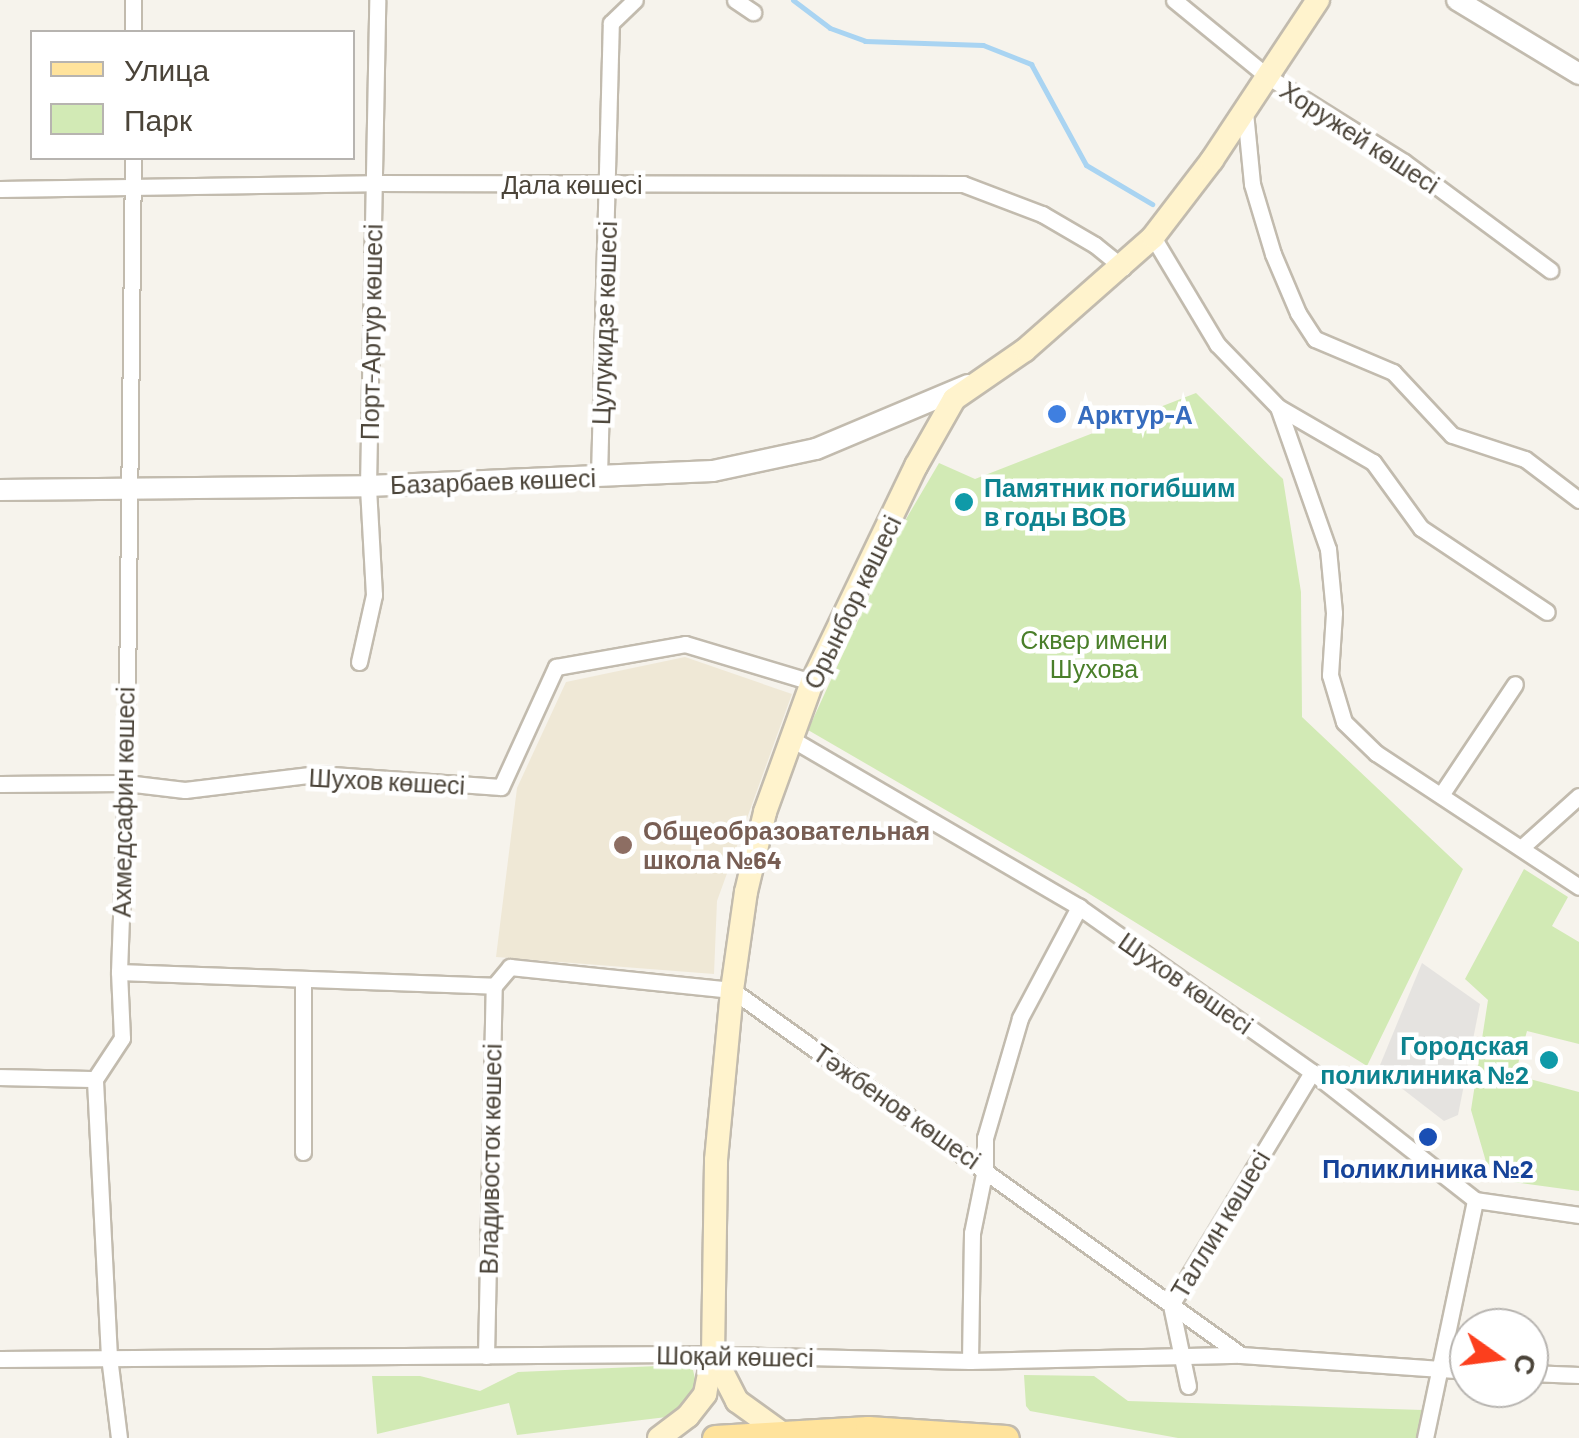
<!DOCTYPE html>
<html>
<head>
<meta charset="utf-8">
<style>
	body { margin:0 }
	#map { position:relative; width:1579px; height:1438px; overflow:hidden; background:#f6f3ec; font-family:Barlow,sans-serif }
	div>[style] { position:absolute }
	.education>* { inset:0; background:#efe8d6 }
	.green>* { inset:0; background:#d2eab5 }
	.parking>* { inset:0; background:#e5e3e0 }
	.stream>* { height:5px; margin:-2.5px; padding:0 2.5px; transform-origin:2.5px; border-radius:2.5px; background:#a9d4f2 }
	.roads { filter:drop-shadow(2px 0 #c2bbae) drop-shadow(-2px 0 #c2bbae) drop-shadow(0 2px #c2bbae) drop-shadow(0 -2px #c2bbae) }
	.minor>* { height:15px; margin:-7.5px; padding:0 7.5px; transform-origin:7.5px; border-radius:7.5px; background:#fff }
	.tertiary>* { height:20px; margin:-10px; padding:0 10px; transform-origin:10px; border-radius:10px; background:#fff }
	.secondary>* { height:22px; margin:-11px; padding:0 11px; transform-origin:11px; border-radius:11px; background:#fff3cd }
	.primary>* { height:25px; margin:-12.5px; padding:0 12.5px; transform-origin:12.5px; border-radius:12.5px; background:#ffe39c }
	.dots>* { width:28px; height:28px; translate:-50% -50%; box-sizing:border-box; border:5px solid #fff; border-radius:50% }
	span { translate:-50% -50%; white-space:nowrap; text-align:center; line-height:1.15; -webkit-text-stroke:9px #fff; paint-order:stroke }
	.street-label { font-size:25px; color:#4b4439 }
	.shop-label { font-size:25px; color:#366cbe; font-weight:700 }
	.left { translate:0 -50%; text-align:left }
	.culture-label { font-size:25px; color:#0d838f; font-weight:700 }
	.right { translate:-100% -50%; text-align:right }
	.park-label { font-size:25px; color:#4a7f2a }
	.education-label { font-size:25px; color:#785e54; font-weight:700 }
	.transit-label { font-size:25px; color:#164399; font-weight:700 }
	.legend { position:absolute; left:30px; top:30px; width:325px; height:130px; box-sizing:border-box; background:#fff; border:2px solid #b7b4b0; margin:0; padding:12px 18px; list-style:none; font-size:30px; color:#4b4439 }
	.legend li { display:flex; align-items:center; gap:20px; height:50px }
	.legend b { width:50px; border:2px solid #b7b4b0 }
	.north { position:absolute; left:1449px; top:1308px; width:100px; height:100px; box-sizing:border-box; background:#fff; border:2px solid #b7b4b0; border-radius:50%; rotate:104deg; font-size:28px; font-weight:700; line-height:40px; text-align:center; color:#4b4439 }
	.north::after { content:''; display:block; margin:auto; width:35px; height:45px; background:#fc3f1d; clip-path:polygon(50% 0,100% 100%,50% 72%,0 100%) }
</style>
</head>
<body>
<div id="map">
	<div class="education">
		<div style="clip-path:polygon(685px 657px,792px 694px,717px 901px,714px 974px,496px 957px,517px 788px,566px 682px)"></div>
	</div>
	<div class="green">
		<div style="clip-path:polygon(1196px 393px,1283px 479px,1301px 592px,1302px 717px,1463px 869px,1367px 1066px,1075px 885px,808px 730px,899px 531px,939px 463px,975px 479px)"></div>
		<div style="clip-path:polygon(1524px 869px,1568px 897px,1552px 926px,1579px 942px,1579px 1044px,1527px 1031px,1515px 1075px,1579px 1092px,1579px 1191px,1491px 1179px,1471px 1110px,1488px 1000px,1465px 979px)"></div>
		<div style="clip-path:polygon(682px 1365px,693px 1370px,697px 1387px,675px 1416px,517px 1435px,509px 1403px,377px 1434px,372px 1376px,420px 1376px,480px 1391px,518px 1372px)"></div>
		<div style="clip-path:polygon(1024px 1375px,1094px 1376px,1128px 1401px,1423px 1410px,1424px 1438px,1178px 1438px,1030px 1411px,1026px 1406px)"></div>
	</div>
	<div class="parking">
		<div style="clip-path:polygon(1422px 963px,1480px 1004px,1458px 1115px,1444px 1121px,1378px 1070px)"></div>
	</div>
	<div class="stream">
		<div style="left:793px;top:0;width:46px;rotate:37.1deg"></div>
		<div style="left:830px;top:28px;width:37px;rotate:20deg"></div>
		<div style="left:865px;top:41px;width:118px;rotate:1.9deg"></div>
		<div style="left:983px;top:45px;width:52px;rotate:21.6deg"></div>
		<div style="left:1031px;top:64px;width:115px;rotate:61.4deg"></div>
		<div style="left:1086px;top:165px;width:77px;rotate:30.6deg"></div>
	</div>
	<div class="roads">
		<div class="minor">
			<div style="left:133px;top:0;width:32px;rotate:90deg"></div>
			<div style="left:735px;top:0;width:22px;rotate:34deg"></div>
			<div style="left:1174px;top:0;width:120px;rotate:39.3deg"></div>
			<div style="left:1267px;top:76px;width:162px;rotate:32.1deg"></div>
			<div style="left:1404px;top:162px;width:182px;rotate:36.5deg"></div>
			<div style="left:1245px;top:112px;width:72px;rotate:84.4deg"></div>
			<div style="left:1252px;top:184px;width:73px;rotate:73.3deg"></div>
			<div style="left:1273px;top:254px;width:64px;rotate:67deg"></div>
			<div style="left:1298px;top:313px;width:31px;rotate:57deg"></div>
			<div style="left:1315px;top:339px;width:85px;rotate:22.9deg"></div>
			<div style="left:1393px;top:372px;width:86px;rotate:46.9deg"></div>
			<div style="left:1452px;top:435px;width:77px;rotate:18.2deg"></div>
			<div style="left:1525px;top:459px;width:68px;rotate:37.2deg"></div>
			<div style="left:0;top:189px;width:373px;rotate:-0.9deg"></div>
			<div style="left:373px;top:183px;width:590px;rotate:0.1deg"></div>
			<div style="left:963px;top:184px;width:85px;rotate:20.8deg"></div>
			<div style="left:1042px;top:214px;width:61px;rotate:30.3deg"></div>
			<div style="left:1095px;top:245px;width:36px;rotate:39deg"></div>
			<div style="left:1153px;top:237px;width:125px;rotate:59.1deg"></div>
			<div style="left:1217px;top:344px;width:88px;rotate:45.9deg"></div>
			<div style="left:1278px;top:407px;width:110px;rotate:30.1deg"></div>
			<div style="left:1373px;top:462px;width:82px;rotate:54deg"></div>
			<div style="left:1421px;top:528px;width:151px;rotate:33.7deg"></div>
			<div style="left:1278px;top:407px;width:151px;rotate:70.6deg"></div>
			<div style="left:1328px;top:549px;width:64px;rotate:84.6deg"></div>
			<div style="left:1334px;top:613px;width:62px;rotate:93.7deg"></div>
			<div style="left:1330px;top:675px;width:49px;rotate:73.4deg"></div>
			<div style="left:1344px;top:722px;width:45px;rotate:44.1deg"></div>
			<div style="left:1376px;top:753px;width:243px;rotate:33.4deg"></div>
			<div style="left:599px;top:476px;width:453px;rotate:-88.5deg"></div>
			<div style="left:611px;top:23px;width:33px;rotate:-44deg"></div>
			<div style="left:359px;top:662px;width:69px;rotate:-77.4deg"></div>
			<div style="left:374px;top:595px;width:109px;rotate:-93.2deg"></div>
			<div style="left:368px;top:486px;width:486px;rotate:-88.9deg"></div>
			<div style="left:790px;top:738px;width:335px;rotate:30.3deg"></div>
			<div style="left:1079px;top:907px;width:286px;rotate:35.3deg"></div>
			<div style="left:1312px;top:1072px;width:207px;rotate:38.1deg"></div>
			<div style="left:1475px;top:1200px;width:105px;rotate:8.2deg"></div>
			<div style="left:0;top:784px;width:126px;rotate:-0.5deg"></div>
			<div style="left:126px;top:783px;width:59px;rotate:6.8deg"></div>
			<div style="left:185px;top:790px;width:134px;rotate:-6.9deg"></div>
			<div style="left:318px;top:774px;width:183px;rotate:4.1deg"></div>
			<div style="left:501px;top:787px;width:132px;rotate:-65.4deg"></div>
			<div style="left:556px;top:667px;width:131px;rotate:-10.1deg"></div>
			<div style="left:685px;top:644px;width:133px;rotate:16.7deg"></div>
			<div style="left:1441px;top:795px;width:133px;rotate:-56.3deg"></div>
			<div style="left:1521px;top:848px;width:78px;rotate:-41.9deg"></div>
			<div style="left:119px;top:972px;width:375px;rotate:2.1deg"></div>
			<div style="left:0;top:1077px;width:95px;rotate:1.2deg"></div>
			<div style="left:303px;top:1152px;width:170px;rotate:-90deg"></div>
			<div style="left:486px;top:1356px;width:370px;rotate:-88.8deg"></div>
			<div style="left:494px;top:986px;width:25px;rotate:-50deg"></div>
			<div style="left:510px;top:967px;width:223px;rotate:5.9deg"></div>
			<div style="left:732px;top:990px;width:626px;rotate:35.64deg"></div>
			<div style="left:0;top:1359px;width:685px;rotate:-0.42deg"></div>
			<div style="left:685px;top:1354px;width:285px;rotate:1.4deg"></div>
			<div style="left:970px;top:1361px;width:271px;rotate:-1.3deg"></div>
			<div style="left:1241px;top:1355px;width:229px;rotate:4deg"></div>
			<div style="left:970px;top:1361px;width:128px;rotate:-89.1deg"></div>
			<div style="left:972px;top:1233px;width:65px;rotate:-78.5deg"></div>
			<div style="left:985px;top:1169px;width:31px;rotate:-90deg"></div>
			<div style="left:985px;top:1138px;width:125px;rotate:-73.7deg"></div>
			<div style="left:1020px;top:1018px;width:126px;rotate:-62deg"></div>
			<div style="left:1529px;top:1373px;width:50px;rotate:2.3deg"></div>
			<div style="left:1188px;top:1386px;width:83px;rotate:-101.9deg"></div>
			<div style="left:1171px;top:1305px;width:272px;rotate:-58.8deg"></div>
			<div style="left:119px;top:1438px;width:82px;rotate:-97deg"></div>
			<div style="left:109px;top:1357px;width:278px;rotate:-92.9deg"></div>
			<div style="left:95px;top:1079px;width:49px;rotate:-56.6deg"></div>
			<div style="left:122px;top:1038px;width:66px;rotate:-92.6deg"></div>
			<div style="left:119px;top:972px;width:189px;rotate:-87.9deg"></div>
			<div style="left:126px;top:783px;width:625px;rotate:-89.36deg"></div>
			<div style="left:1425px;top:1438px;width:243px;rotate:-78.1deg"></div>
		</div>
		<div class="tertiary">
			<div style="left:1457px;top:0;width:143px;rotate:31.2deg"></div>
			<div style="left:0;top:490px;width:368px;rotate:-0.6deg"></div>
			<div style="left:368px;top:486px;width:345px;rotate:-2.5deg"></div>
			<div style="left:713px;top:471px;width:105px;rotate:-12.1deg"></div>
			<div style="left:816px;top:449px;width:165px;rotate:-22.8deg"></div>
		</div>
		<div class="secondary">
			<div style="left:713px;top:1354px;width:53px;rotate:62.9deg"></div>
			<div style="left:737px;top:1401px;width:53px;rotate:35.8deg"></div>
			<div style="left:659px;top:1438px;width:36px;rotate:-37deg"></div>
			<div style="left:688px;top:1416px;width:28px;rotate:-52deg"></div>
			<div style="left:705px;top:1394px;width:41px;rotate:-78.7deg"></div>
			<div style="left:713px;top:1354px;width:194px;rotate:-89.1deg"></div>
			<div style="left:716px;top:1160px;width:171px;rotate:-84.6deg"></div>
			<div style="left:732px;top:990px;width:99px;rotate:-81.9deg"></div>
			<div style="left:746px;top:892px;width:82px;rotate:-76.6deg"></div>
			<div style="left:765px;top:812px;width:138px;rotate:-70.1deg"></div>
			<div style="left:812px;top:682px;width:240px;rotate:-64.3deg"></div>
			<div style="left:916px;top:466px;width:77px;rotate:-60.4deg"></div>
			<div style="left:954px;top:399px;width:86px;rotate:-34.6deg"></div>
			<div style="left:1025px;top:350px;width:171px;rotate:-41.4deg"></div>
			<div style="left:1153px;top:237px;width:97px;rotate:-52.5deg"></div>
			<div style="left:1212px;top:160px;width:192px;rotate:-56.5deg"></div>
		</div>
		<div class="primary">
			<div style="left:715px;top:1438px;width:153px;rotate:-3.4deg"></div>
			<div style="left:868px;top:1429px;width:138px;rotate:3.7deg"></div>
		</div>
	</div>
	<div class="dots">
		<div style="left:1057px;top:414px;background:#3f7fe0"></div>
		<div style="left:964px;top:502px;background:#0f9aa8"></div>
		<div style="left:623px;top:845px;background:#8d6e63"></div>
		<div style="left:1549px;top:1060px;background:#0f9aa8"></div>
		<div style="left:1428px;top:1137px;background:#1a4fb4"></div>
	</div>
	<div class="street-label">
		<span style="left:1360px;top:137px;rotate:33deg">Хоружей көшесі</span>
		<span style="left:572px;top:184px">Дала көшесі</span>
		<span style="left:604px;top:323px;rotate:-88deg">Цулукидзе көшесі</span>
		<span style="left:371px;top:332px;rotate:-89deg">Порт-Артур көшесі</span>
		<span style="left:493px;top:481px;rotate:-2deg">Базарбаев көшесі</span>
		<span style="left:852px;top:602px;rotate:-64deg">Орынбор көшесі</span>
		<span style="left:387px;top:781px;rotate:3deg">Шухов көшесі</span>
		<span style="left:123px;top:802px;rotate:-89deg">Ахмедсафин көшесі</span>
		<span style="left:1186px;top:983px;rotate:35deg">Шухов көшесі</span>
		<span style="left:897px;top:1106px;rotate:35deg">Тәжбенов көшесі</span>
		<span style="left:490px;top:1159px;rotate:-89deg">Владивосток көшесі</span>
		<span style="left:1220px;top:1224px;rotate:-59deg">Таллин көшесі</span>
		<span style="left:735px;top:1356px;rotate:1deg">Шоқай көшесі</span>
	</div>
	<div class="shop-label">
		<span class="left" style="left:1077px;top:414px">Арктур-А</span>
	</div>
	<div class="culture-label">
		<span class="left" style="left:984px;top:502px">Памятник погибшим<br>в годы ВОВ</span>
		<span class="right" style="left:1529px;top:1060px">Городская<br>поликлиника №2</span>
	</div>
	<div class="park-label">
		<span style="left:1094px;top:654px">Сквер имени<br>Шухова</span>
	</div>
	<div class="education-label">
		<span class="left" style="left:643px;top:845px">Общеобразовательная<br>школа №64</span>
	</div>
	<div class="transit-label">
		<span style="left:1428px;top:1168px">Поликлиника №2</span>
	</div>
	<ul class="legend">
	<li><b style="height:12px;background:#ffe39c"></b>Улица</li>
	<li><b style="height:28px;background:#d2eab5"></b>Парк</li>
	</ul>
	<div class="north">С</div>
</div>
</body>
</html>
